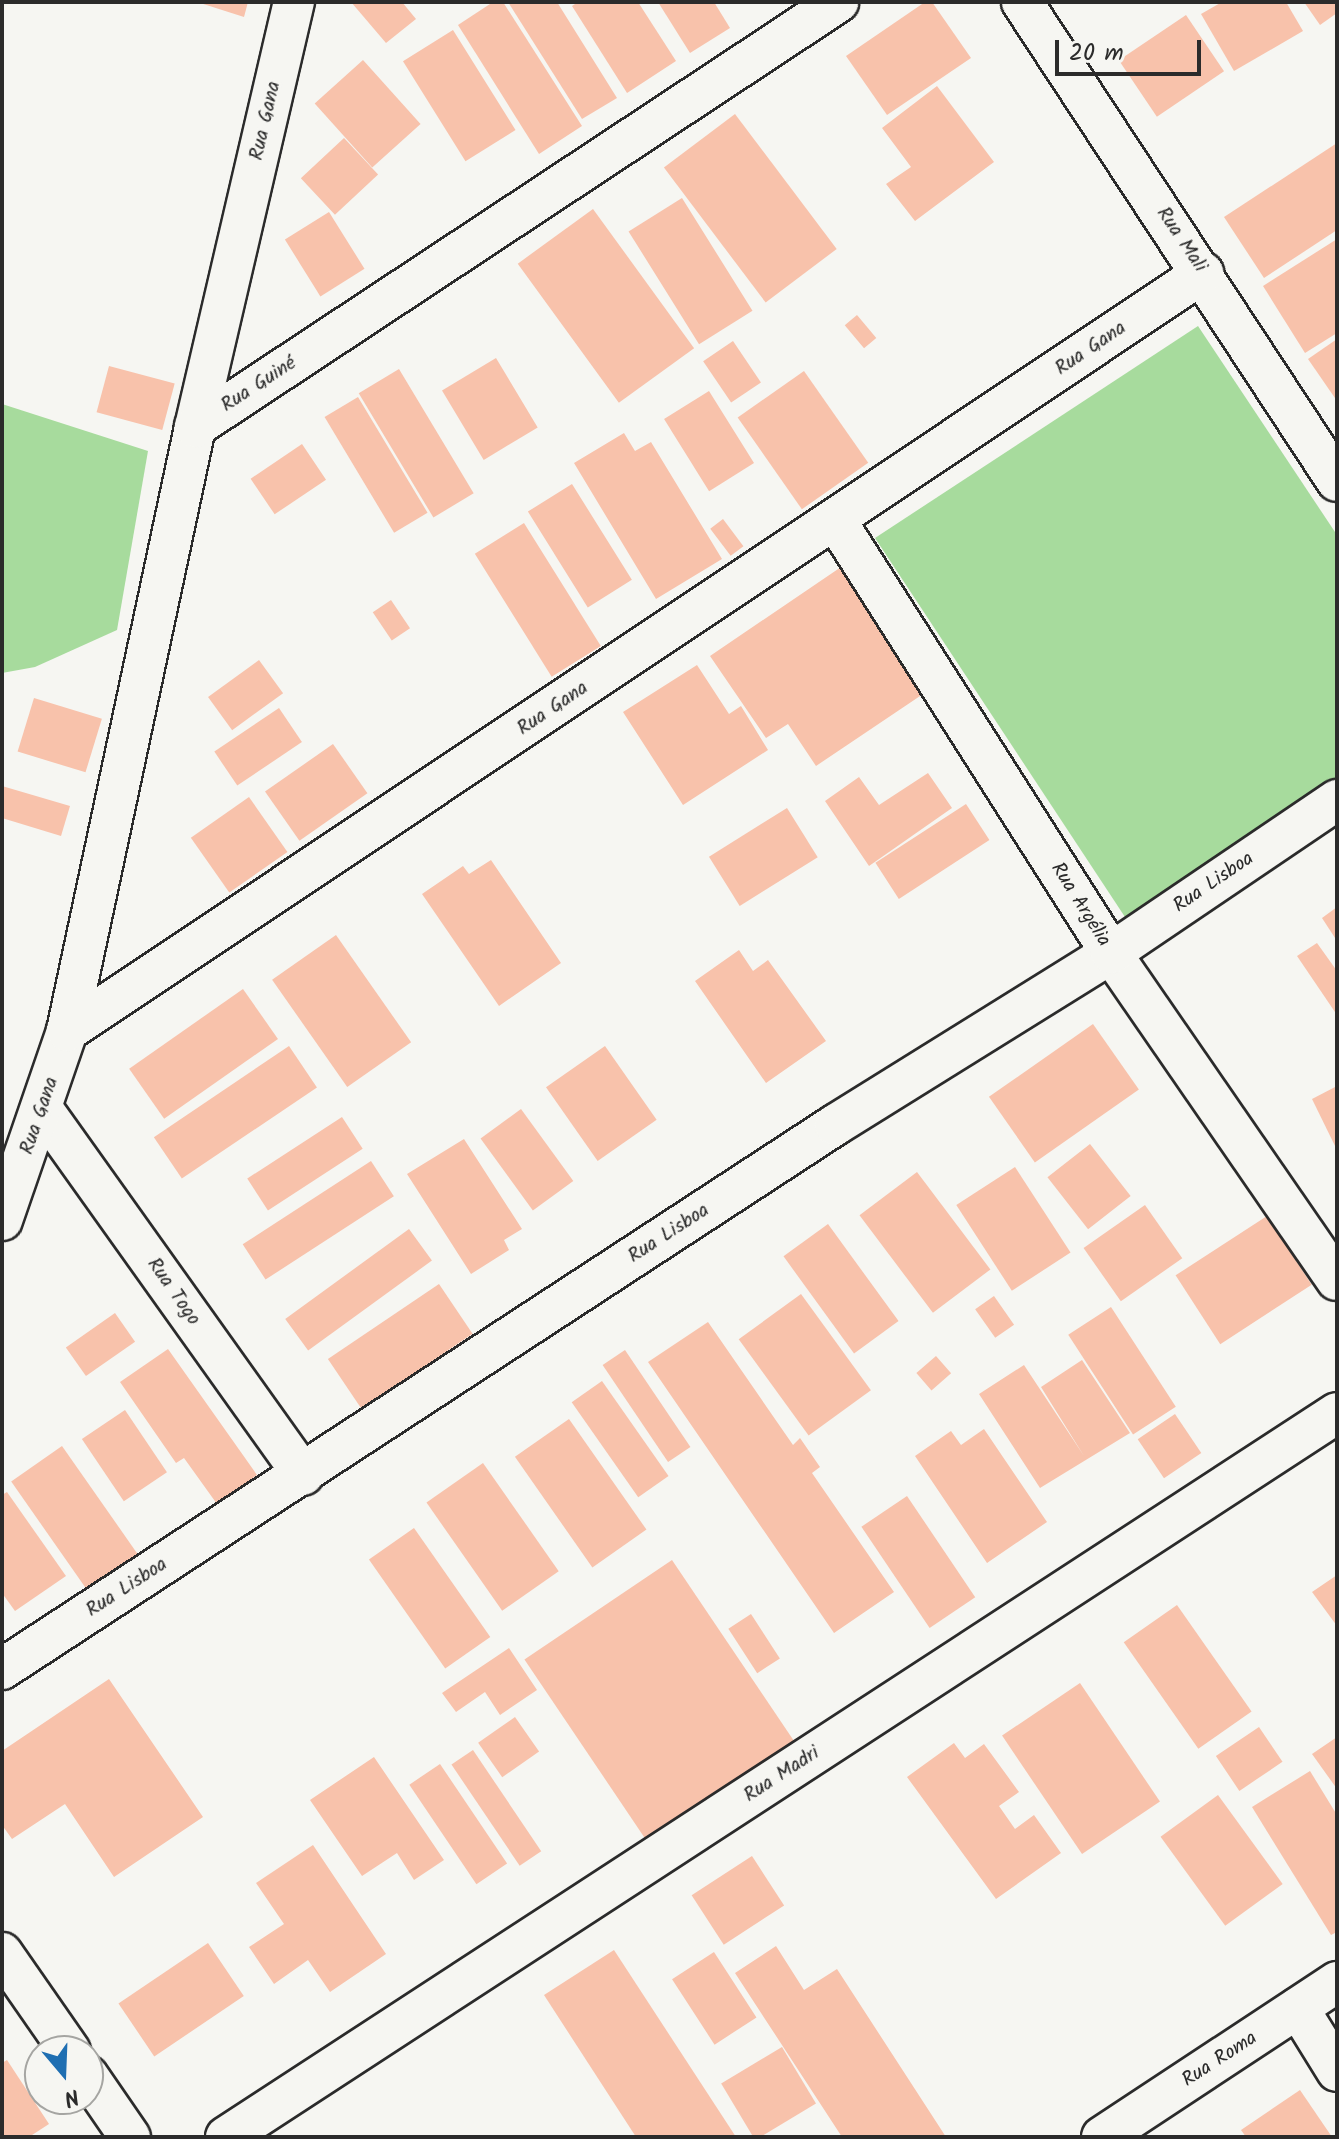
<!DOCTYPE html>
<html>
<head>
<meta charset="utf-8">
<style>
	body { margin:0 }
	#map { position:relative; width:1339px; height:2139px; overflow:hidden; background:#f6f6f2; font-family:Kalam,sans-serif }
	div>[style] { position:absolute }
	.green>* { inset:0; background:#a7db9d }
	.building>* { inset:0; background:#f8c2ab; transform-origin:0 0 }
	.roads { filter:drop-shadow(2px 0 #2b2b2b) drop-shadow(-2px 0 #2b2b2b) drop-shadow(0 2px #2b2b2b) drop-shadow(0 -2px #2b2b2b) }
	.street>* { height:40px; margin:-20px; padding:0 20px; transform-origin:20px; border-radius:20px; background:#f6f6f2 }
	span { translate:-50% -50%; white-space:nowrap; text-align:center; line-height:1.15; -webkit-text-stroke:6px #f6f6f2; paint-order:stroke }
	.street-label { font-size:20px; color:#2b2b2b }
	.frame { position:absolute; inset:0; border:4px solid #2b2b2b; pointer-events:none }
	.north { position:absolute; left:24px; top:2035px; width:80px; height:80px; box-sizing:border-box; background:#f6f6f2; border:2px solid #a5a5a2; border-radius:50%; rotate:161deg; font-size:22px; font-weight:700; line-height:32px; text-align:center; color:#2b2b2b }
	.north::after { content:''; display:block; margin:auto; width:28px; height:36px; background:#1f6fb2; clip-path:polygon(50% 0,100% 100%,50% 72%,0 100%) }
	.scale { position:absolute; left:1055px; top:40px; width:146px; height:36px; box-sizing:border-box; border:4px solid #2b2b2b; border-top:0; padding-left:10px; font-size:24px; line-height:28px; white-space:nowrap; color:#2b2b2b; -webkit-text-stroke:6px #f6f6f2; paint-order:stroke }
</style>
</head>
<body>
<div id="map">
	<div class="green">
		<div style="clip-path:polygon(1198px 326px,1337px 535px,1337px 777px,1125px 917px,875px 538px)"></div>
		<div style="clip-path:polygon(2px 404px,148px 451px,117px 630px,35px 667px,2px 673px)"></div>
	</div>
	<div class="building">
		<div style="clip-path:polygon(197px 2px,248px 2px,244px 17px)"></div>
		<div style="clip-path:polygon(351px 2px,402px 2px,416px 19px,386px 43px)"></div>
		<div style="clip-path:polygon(493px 2px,503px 2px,582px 126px,539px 154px,458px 25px)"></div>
		<div style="clip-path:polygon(508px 2px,557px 2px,617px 98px,582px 119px)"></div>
		<div style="clip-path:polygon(578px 2px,638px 2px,676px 61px,627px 93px,572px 6px)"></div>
		<div style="clip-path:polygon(658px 2px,714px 2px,730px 28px,690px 53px)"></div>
		<div style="clip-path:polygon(925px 2px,932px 2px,971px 58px,887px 115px,846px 56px)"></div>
		<div style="clip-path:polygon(1222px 2px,1286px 2px,1303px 31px,1234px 71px,1201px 14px)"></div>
		<div style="clip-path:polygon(1304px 2px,1337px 2px,1337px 13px,1320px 25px)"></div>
		<div style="left:1186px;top:15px;width:68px;height:81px;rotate:56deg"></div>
		<div style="left:453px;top:30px;width:118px;height:59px;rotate:58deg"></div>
		<div style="left:363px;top:60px;width:86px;height:65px;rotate:48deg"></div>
		<div style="clip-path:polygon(937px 86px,994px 162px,915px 221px,886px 184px,911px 167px,882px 128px)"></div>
		<div style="left:735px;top:114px;width:169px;height:89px;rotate:53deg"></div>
		<div style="left:344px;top:138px;width:50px;height:59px;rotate:47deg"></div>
		<div style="clip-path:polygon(1337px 143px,1337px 230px,1264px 278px,1224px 217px)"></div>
		<div style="left:682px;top:198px;width:133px;height:63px;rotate:58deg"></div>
		<div style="left:593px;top:209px;width:172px;height:93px;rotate:54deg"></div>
		<div style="left:329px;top:212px;width:67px;height:52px;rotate:58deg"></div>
		<div style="clip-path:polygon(1337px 239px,1337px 333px,1305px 353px,1263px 286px)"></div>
		<div style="left:857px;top:315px;width:30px;height:16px;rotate:50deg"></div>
		<div style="clip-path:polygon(1337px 339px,1337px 401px,1308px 359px)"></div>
		<div style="left:733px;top:341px;width:50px;height:36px;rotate:56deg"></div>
		<div style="left:496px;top:358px;width:81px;height:63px;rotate:59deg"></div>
		<div style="left:109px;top:366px;width:68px;height:48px;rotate:15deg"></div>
		<div style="left:399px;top:369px;width:145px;height:47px;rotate:59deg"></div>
		<div style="left:804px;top:371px;width:112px;height:81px;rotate:55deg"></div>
		<div style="left:709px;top:391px;width:85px;height:53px;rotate:58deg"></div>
		<div style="left:358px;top:397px;width:135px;height:39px;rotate:59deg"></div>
		<div style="clip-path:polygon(624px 433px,635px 451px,651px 442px,722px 559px,656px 599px,574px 463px)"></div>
		<div style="left:302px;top:444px;width:43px;height:62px;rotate:56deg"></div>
		<div style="left:572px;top:484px;width:113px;height:52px;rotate:58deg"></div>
		<div style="left:723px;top:519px;width:34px;height:16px;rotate:53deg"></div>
		<div style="left:524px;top:523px;width:145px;height:58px;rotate:58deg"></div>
		<div style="clip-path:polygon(844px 565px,929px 690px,816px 766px,788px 724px,766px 738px,710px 656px)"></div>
		<div style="left:391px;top:600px;width:34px;height:22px;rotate:56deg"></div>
		<div style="left:259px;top:660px;width:41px;height:63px;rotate:54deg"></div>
		<div style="clip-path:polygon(697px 665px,729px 714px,741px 706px,768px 750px,683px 805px,623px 712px)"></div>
		<div style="left:34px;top:698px;width:71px;height:56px;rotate:17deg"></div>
		<div style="left:279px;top:708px;width:41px;height:78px;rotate:56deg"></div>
		<div style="left:333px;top:744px;width:60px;height:83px;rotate:55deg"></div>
		<div style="clip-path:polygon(928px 773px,952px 808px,869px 866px,825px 801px,859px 777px,879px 805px)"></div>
		<div style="clip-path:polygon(2px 786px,70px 806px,61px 836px,2px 818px)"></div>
		<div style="left:249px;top:797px;width:67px;height:71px;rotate:55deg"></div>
		<div style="left:966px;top:804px;width:43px;height:108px;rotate:57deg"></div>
		<div style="left:787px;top:808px;width:58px;height:92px;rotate:58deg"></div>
		<div style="clip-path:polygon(491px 860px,561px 963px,499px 1006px,422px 894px,463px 866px,469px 874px)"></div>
		<div style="clip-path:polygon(1337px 907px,1337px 941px,1322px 918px)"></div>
		<div style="left:336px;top:935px;width:131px;height:78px;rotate:55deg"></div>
		<div style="clip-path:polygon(1317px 943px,1337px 971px,1337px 1015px,1297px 956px)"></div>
		<div style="clip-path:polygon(739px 950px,753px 971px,768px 960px,826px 1041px,766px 1083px,695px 981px)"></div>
		<div style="left:243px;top:989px;width:61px;height:139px;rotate:55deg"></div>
		<div style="left:1093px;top:1024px;width:80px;height:127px;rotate:55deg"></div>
		<div style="left:289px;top:1046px;width:50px;height:163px;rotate:56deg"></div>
		<div style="left:605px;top:1046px;width:90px;height:72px;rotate:55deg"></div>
		<div style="clip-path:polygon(1337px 1086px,1337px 1150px,1312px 1099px)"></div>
		<div style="left:521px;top:1109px;width:89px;height:50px;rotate:54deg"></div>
		<div style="left:342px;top:1117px;width:38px;height:113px;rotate:57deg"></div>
		<div style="clip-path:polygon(464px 1139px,522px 1229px,504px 1240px,509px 1250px,471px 1274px,407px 1174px)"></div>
		<div style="left:1090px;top:1144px;width:66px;height:54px;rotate:52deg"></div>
		<div style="left:371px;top:1161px;width:42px;height:153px;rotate:57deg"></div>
		<div style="left:1015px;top:1167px;width:102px;height:70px;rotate:57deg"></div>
		<div style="left:917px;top:1172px;width:122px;height:72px;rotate:53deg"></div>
		<div style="left:1145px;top:1205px;width:65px;height:75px;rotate:55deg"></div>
		<div style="left:1267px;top:1216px;width:82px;height:109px;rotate:57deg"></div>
		<div style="left:828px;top:1224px;width:120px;height:55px;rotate:54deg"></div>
		<div style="left:409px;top:1229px;width:39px;height:153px;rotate:54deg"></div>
		<div style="left:439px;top:1284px;width:60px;height:134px;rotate:56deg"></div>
		<div style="left:801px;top:1294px;width:119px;height:77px;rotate:54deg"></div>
		<div style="left:994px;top:1296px;width:35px;height:23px;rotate:55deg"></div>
		<div style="left:1111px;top:1307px;width:119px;height:51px;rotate:57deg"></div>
		<div style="left:115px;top:1313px;width:35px;height:60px;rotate:55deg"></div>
		<div style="clip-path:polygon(708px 1322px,793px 1445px,800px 1438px,820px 1467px,812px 1473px,894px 1592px,834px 1633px,648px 1362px)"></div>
		<div style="clip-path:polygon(168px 1349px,257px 1475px,217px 1504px,184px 1458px,176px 1463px,120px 1382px)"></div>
		<div style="left:625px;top:1350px;width:117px;height:27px;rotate:56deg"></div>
		<div style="left:936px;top:1356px;width:23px;height:26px;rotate:49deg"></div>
		<div style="clip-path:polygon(1082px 1360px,1130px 1433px,1040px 1488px,979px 1394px,1024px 1365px,1084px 1456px,1041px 1387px)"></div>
		<div style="left:602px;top:1381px;width:116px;height:37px;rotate:55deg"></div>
		<div style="left:125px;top:1410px;width:75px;height:52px;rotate:56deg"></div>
		<div style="left:1175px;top:1414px;width:47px;height:45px;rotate:56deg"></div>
		<div style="left:569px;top:1419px;width:135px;height:66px;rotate:55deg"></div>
		<div style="clip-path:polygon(984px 1429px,1047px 1522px,987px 1563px,915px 1456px,951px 1431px,961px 1445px)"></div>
		<div style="left:62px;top:1446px;width:143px;height:62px;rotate:55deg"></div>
		<div style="left:483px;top:1463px;width:132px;height:69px;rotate:55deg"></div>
		<div style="clip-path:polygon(7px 1492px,66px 1576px,15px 1611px,2px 1593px,2px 1495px)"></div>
		<div style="left:907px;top:1496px;width:122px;height:55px;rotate:56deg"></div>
		<div style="left:414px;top:1528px;width:133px;height:55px;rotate:55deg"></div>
		<div style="left:672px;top:1560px;width:223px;height:178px;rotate:56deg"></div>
		<div style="clip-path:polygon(1337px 1575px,1337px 1626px,1312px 1592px)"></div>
		<div style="left:1177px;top:1605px;width:130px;height:65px;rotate:55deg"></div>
		<div style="left:751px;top:1614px;width:53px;height:27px;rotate:57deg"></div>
		<div style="clip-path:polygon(509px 1648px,537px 1690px,500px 1715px,485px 1692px,456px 1712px,442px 1693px)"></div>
		<div style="clip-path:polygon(109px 1679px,203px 1817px,114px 1877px,65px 1804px,12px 1839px,2px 1825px,2px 1751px)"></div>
		<div style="left:1080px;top:1683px;width:143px;height:94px;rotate:56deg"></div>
		<div style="left:515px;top:1717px;width:42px;height:45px;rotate:55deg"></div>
		<div style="left:1259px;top:1727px;width:42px;height:52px;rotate:56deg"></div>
		<div style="clip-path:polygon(1337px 1737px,1337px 1789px,1312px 1754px)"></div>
		<div style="clip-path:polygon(954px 1743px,965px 1758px,984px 1744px,1019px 1792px,999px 1806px,1015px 1829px,1034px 1815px,1061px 1853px,996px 1899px,907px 1777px)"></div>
		<div style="left:473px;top:1750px;width:122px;height:26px;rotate:56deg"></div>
		<div style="clip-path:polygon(374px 1757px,444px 1860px,414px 1880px,397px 1853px,362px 1876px,310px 1800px)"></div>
		<div style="left:440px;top:1764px;width:120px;height:37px;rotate:56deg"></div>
		<div style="clip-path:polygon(1310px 1771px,1337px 1815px,1337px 1932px,1331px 1935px,1252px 1807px)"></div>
		<div style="left:1218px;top:1795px;width:110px;height:71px;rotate:54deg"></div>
		<div style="clip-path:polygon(313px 1845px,386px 1954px,330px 1992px,308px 1960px,274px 1984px,249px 1947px,284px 1924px,256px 1883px)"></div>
		<div style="left:752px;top:1856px;width:59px;height:72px;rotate:57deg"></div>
		<div style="left:208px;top:1943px;width:64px;height:108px;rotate:56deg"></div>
		<div style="clip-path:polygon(776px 1946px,804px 1990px,837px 1969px,946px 2137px,842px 2137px,735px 1973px)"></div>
		<div style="clip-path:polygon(614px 1950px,736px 2137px,636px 2137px,544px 1995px)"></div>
		<div style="left:714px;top:1952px;width:78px;height:50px;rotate:57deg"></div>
		<div style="left:782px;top:2047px;width:66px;height:71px;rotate:59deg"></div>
		<div style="clip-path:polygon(7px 2060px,49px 2124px,29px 2137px,2px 2137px,2px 2063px)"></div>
		<div style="clip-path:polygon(1300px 2090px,1332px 2137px,1246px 2137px,1241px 2130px)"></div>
	</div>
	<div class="roads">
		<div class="street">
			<div style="left:1022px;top:2px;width:573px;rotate:56.67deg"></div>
			<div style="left:195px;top:427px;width:436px;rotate:-76.9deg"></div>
			<div style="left:836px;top:521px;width:512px;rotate:57.52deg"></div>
			<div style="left:1111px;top:953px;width:397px;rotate:55.4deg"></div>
			<div style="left:67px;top:1031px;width:617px;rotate:-78.03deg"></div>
			<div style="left:195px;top:427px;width:771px;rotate:-33.46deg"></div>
			<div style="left:43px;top:1110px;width:448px;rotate:54.5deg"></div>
			<div style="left:2px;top:1220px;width:200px;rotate:-71deg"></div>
			<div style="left:67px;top:1031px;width:1366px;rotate:-33.71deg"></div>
			<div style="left:2px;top:1669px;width:995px;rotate:-33.15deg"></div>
			<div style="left:835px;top:1125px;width:325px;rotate:-31.9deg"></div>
			<div style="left:1111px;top:953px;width:273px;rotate:-34.1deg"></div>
			<div style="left:2px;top:1953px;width:119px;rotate:55.2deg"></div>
			<div style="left:1298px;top:2008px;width:74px;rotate:58.2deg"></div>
			<div style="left:88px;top:2076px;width:74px;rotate:55.5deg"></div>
			<div style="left:226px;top:2137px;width:1326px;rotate:-33.09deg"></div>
			<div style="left:1102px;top:2137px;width:282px;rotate:-33.4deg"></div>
		</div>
	</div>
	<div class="street-label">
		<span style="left:266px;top:121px;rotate:-77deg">Rua Gana</span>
		<span style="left:1181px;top:240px;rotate:56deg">Rua Mali</span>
		<span style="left:1091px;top:349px;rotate:-34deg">Rua Gana</span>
		<span style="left:259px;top:385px;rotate:-33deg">Rua Guiné</span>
		<span style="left:553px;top:709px;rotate:-34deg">Rua Gana</span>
		<span style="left:1214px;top:883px;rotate:-34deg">Rua Lisboa</span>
		<span style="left:1080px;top:905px;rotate:58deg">Rua Argélia</span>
		<span style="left:40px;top:1116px;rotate:-71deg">Rua Gana</span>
		<span style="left:669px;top:1234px;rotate:-33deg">Rua Lisboa</span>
		<span style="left:173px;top:1292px;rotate:55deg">Rua Togo</span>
		<span style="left:127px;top:1588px;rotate:-33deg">Rua Lisboa</span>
		<span style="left:782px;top:1775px;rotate:-33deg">Rua Madri</span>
		<span style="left:1220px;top:2060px;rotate:-33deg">Rua Roma</span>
	</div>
	<div class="frame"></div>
	<div class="north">N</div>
	<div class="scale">20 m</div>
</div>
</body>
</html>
